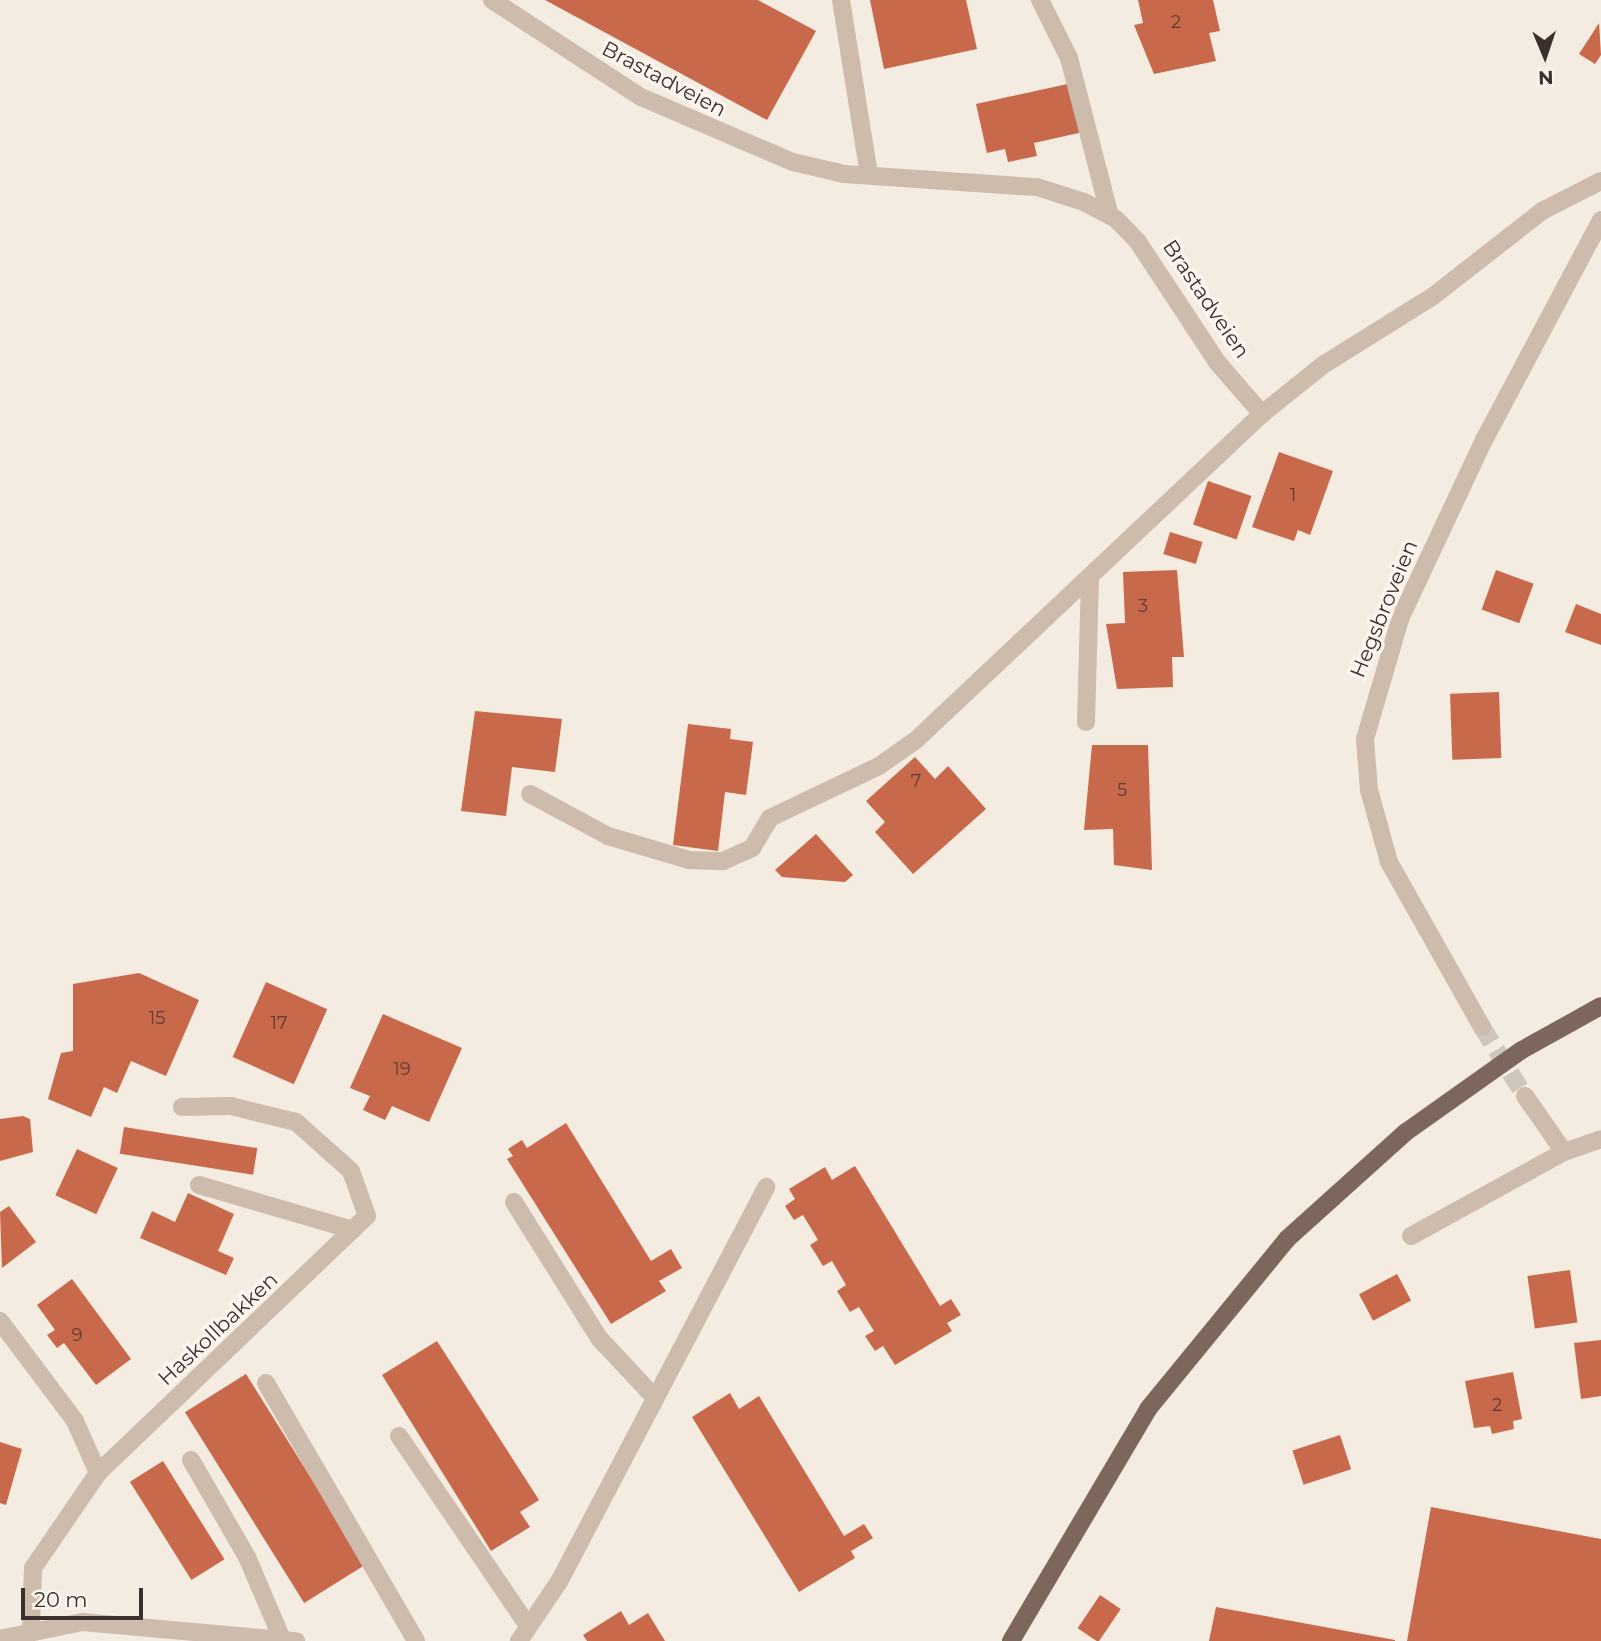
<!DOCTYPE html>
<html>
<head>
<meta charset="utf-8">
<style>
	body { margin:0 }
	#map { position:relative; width:1601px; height:1641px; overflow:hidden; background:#f4ebe1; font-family:Montserrat,sans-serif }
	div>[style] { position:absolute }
	.building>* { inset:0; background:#c8694b; transform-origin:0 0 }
	.street-tunnel>* { height:18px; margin-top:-9px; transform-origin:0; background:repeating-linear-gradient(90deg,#cfc6bd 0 18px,transparent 0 27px) }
	.lane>* { height:18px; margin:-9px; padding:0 9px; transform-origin:9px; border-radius:9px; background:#cdbbac }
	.street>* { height:18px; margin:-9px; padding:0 9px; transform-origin:9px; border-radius:9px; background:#cdbbac }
	.primary>* { height:18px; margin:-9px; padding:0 9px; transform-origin:9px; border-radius:9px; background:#7d675c }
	span { translate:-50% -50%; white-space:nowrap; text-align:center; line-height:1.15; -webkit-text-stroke:7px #fbf5ee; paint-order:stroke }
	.number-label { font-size:18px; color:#5e3e33 }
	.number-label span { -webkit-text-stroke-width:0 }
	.street-label { font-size:21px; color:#3b302b }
	.north { position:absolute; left:1510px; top:21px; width:70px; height:70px; -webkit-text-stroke:5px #fbf5ee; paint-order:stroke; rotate:178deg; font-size:19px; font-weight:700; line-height:28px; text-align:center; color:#3b302b }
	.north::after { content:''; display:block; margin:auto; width:24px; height:32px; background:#3b302b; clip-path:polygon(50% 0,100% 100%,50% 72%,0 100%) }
	.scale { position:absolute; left:21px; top:1588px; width:122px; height:32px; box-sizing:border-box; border:4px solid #3b302b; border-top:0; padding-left:9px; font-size:21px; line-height:24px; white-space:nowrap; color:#3b302b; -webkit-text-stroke:5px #fbf5ee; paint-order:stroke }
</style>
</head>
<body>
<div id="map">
	<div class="building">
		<div style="clip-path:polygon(545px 0,758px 0,816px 31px,767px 120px)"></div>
		<div style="clip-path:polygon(870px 0,966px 0,977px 49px,884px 69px)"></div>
		<div style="clip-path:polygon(1138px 0,1213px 0,1220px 31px,1209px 33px,1216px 61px,1154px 74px,1134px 25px,1143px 23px)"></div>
		<div style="clip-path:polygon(1599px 23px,1601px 55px,1595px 64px,1579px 54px)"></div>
		<div style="clip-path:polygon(1072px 83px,1083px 132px,1034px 143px,1037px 156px,1008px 162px,1005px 149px,987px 153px,976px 104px)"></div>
		<div style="clip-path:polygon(1279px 452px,1333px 471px,1310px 535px,1298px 530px,1294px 541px,1252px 527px)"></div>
		<div style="left:1208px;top:481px;width:46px;height:46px;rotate:19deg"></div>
		<div style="left:1170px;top:532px;width:34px;height:23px;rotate:17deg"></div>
		<div style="clip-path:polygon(1177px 570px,1184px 657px,1172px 657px,1173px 687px,1117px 689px,1106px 624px,1125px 623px,1123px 572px)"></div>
		<div style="left:1496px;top:570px;width:40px;height:42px;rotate:20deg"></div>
		<div style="clip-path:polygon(1576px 604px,1601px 614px,1601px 645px,1565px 632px)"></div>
		<div style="left:1499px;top:692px;width:66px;height:49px;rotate:88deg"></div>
		<div style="clip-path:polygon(475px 711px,562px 719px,555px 772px,512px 767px,506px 816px,461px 811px)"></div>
		<div style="clip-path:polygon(688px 724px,731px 729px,730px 739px,753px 742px,746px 795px,725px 792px,718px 851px,673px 845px)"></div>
		<div style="clip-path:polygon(1092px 745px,1148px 745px,1152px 870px,1114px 865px,1113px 829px,1084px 830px)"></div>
		<div style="clip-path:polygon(915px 757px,935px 779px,948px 766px,986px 809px,913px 874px,875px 832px,885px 822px,866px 801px)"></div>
		<div style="clip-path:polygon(816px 834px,853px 875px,845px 882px,782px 877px,775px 870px)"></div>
		<div style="clip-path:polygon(139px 973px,199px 1000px,166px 1076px,131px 1061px,117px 1093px,104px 1087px,91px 1117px,48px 1099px,61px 1053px,73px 1051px,73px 984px)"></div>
		<div style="left:266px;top:982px;width:67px;height:82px;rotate:24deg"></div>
		<div style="clip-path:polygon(383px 1014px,462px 1048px,429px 1122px,392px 1106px,385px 1120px,363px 1110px,370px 1096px,350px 1088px)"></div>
		<div style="clip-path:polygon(23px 1116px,30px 1119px,33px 1152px,0 1161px,0 1119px)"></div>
		<div style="clip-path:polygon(566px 1123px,651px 1261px,671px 1249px,682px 1268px,659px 1281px,666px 1291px,611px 1324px,507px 1159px,513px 1156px,508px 1149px,522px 1140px,527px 1148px)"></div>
		<div style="left:124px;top:1127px;width:135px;height:27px;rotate:9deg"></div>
		<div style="left:77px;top:1149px;width:45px;height:51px;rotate:25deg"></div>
		<div style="clip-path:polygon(855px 1166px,940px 1306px,951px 1299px,961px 1315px,947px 1323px,952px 1331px,895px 1365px,883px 1346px,875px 1351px,865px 1336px,874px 1331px,859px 1307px,850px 1312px,837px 1291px,846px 1285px,832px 1261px,823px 1266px,817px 1256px,810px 1245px,818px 1240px,803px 1215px,794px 1220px,785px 1206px,795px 1199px,789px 1189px,825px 1167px,832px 1180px)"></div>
		<div style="clip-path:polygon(188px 1193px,234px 1214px,218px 1251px,234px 1258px,226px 1275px,140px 1238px,152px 1211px,175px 1222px)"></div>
		<div style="clip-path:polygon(9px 1206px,36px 1242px,2px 1268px,0 1212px)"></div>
		<div style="left:1570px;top:1270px;width:53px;height:43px;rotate:82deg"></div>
		<div style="left:1397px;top:1274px;width:30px;height:43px;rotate:62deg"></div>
		<div style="clip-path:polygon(72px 1279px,131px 1359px,96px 1385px,64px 1343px,57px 1348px,47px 1335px,55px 1330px,37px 1305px)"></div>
		<div style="clip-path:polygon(1601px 1340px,1601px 1396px,1581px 1399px,1574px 1343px)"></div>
		<div style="clip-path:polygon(437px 1341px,539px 1500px,520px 1512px,530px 1527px,491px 1551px,382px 1375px)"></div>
		<div style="clip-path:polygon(1513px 1372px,1522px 1419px,1513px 1421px,1514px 1429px,1492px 1434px,1490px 1426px,1474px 1428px,1465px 1381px)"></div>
		<div style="left:246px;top:1374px;width:225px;height:72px;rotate:58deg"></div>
		<div style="clip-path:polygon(730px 1393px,739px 1409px,759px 1396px,844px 1536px,864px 1524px,873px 1538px,851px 1551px,855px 1558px,799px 1592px,692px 1417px)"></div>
		<div style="left:1340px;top:1435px;width:36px;height:50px;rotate:72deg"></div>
		<div style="clip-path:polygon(0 1442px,22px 1449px,6px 1505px,0 1503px)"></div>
		<div style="left:163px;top:1461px;width:116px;height:39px;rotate:58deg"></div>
		<div style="clip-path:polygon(1431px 1507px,1601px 1539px,1601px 1641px,1407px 1641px)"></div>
		<div style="left:1100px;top:1595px;width:25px;height:40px;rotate:34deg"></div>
		<div style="clip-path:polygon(1216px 1607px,1395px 1640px,1395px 1641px,1209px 1641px)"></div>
		<div style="clip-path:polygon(621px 1611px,629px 1625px,648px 1613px,665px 1641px,587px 1641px,583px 1635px)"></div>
	</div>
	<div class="street-tunnel">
		<div style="left:1482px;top:1027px;width:81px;rotate:58.1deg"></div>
	</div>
	<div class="lane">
		<div style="left:841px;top:0;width:177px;rotate:80.9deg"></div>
		<div style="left:1040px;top:0;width:65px;rotate:63.4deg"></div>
		<div style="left:1069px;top:58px;width:163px;rotate:75.5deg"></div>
		<div style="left:1086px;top:722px;width:146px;rotate:-88.4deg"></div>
		<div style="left:530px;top:794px;width:89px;rotate:28.3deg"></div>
		<div style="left:608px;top:836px;width:84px;rotate:16.5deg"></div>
		<div style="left:689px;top:860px;width:34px;rotate:2deg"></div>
		<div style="left:723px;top:861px;width:32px;rotate:-24deg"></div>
		<div style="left:752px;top:848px;width:35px;rotate:-59deg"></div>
		<div style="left:199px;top:1185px;width:160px;rotate:16.3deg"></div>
		<div style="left:514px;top:1202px;width:160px;rotate:58deg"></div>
		<div style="left:599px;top:1338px;width:82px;rotate:47deg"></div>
		<div style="left:0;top:1321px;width:125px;rotate:53.1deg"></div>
		<div style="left:75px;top:1421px;width:57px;rotate:66.1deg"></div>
		<div style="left:266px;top:1383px;width:298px;rotate:59.8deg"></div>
		<div style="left:399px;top:1436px;width:230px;rotate:55.8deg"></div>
		<div style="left:191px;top:1460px;width:112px;rotate:60deg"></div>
		<div style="left:247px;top:1557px;width:89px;rotate:66.9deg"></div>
		<div style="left:31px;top:1629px;width:61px;rotate:-88.1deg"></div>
		<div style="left:33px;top:1568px;width:115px;rotate:-55.6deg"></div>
		<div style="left:98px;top:1473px;width:372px;rotate:-43.7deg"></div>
		<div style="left:367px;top:1216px;width:48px;rotate:-109.6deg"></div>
		<div style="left:351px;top:1171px;width:74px;rotate:-138.3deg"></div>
		<div style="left:296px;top:1122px;width:67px;rotate:-166.2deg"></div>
		<div style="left:231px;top:1106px;width:49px;rotate:178.8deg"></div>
		<div style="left:519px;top:1641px;width:73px;rotate:-56.1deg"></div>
		<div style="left:560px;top:1580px;width:444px;rotate:-62.3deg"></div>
	</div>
	<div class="street">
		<div style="left:492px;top:0;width:178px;rotate:33.1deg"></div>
		<div style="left:641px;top:97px;width:165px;rotate:23.2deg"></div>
		<div style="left:793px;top:162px;width:52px;rotate:13.2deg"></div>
		<div style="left:844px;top:174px;width:193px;rotate:3.9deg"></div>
		<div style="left:1037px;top:187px;width:49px;rotate:17.7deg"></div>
		<div style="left:1084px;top:202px;width:36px;rotate:28deg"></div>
		<div style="left:1116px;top:219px;width:32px;rotate:46deg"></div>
		<div style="left:1138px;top:242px;width:144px;rotate:56.6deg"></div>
		<div style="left:1217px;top:362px;width:69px;rotate:49.1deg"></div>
		<div style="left:1262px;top:414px;width:78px;rotate:-38.8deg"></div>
		<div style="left:1323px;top:365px;width:128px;rotate:-32deg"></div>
		<div style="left:1432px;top:297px;width:140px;rotate:-38deg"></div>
		<div style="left:1542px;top:211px;width:66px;rotate:-27deg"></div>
		<div style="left:770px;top:818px;width:121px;rotate:-25.5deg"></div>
		<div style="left:879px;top:766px;width:45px;rotate:-35.1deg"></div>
		<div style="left:916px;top:740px;width:475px;rotate:-43.3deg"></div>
		<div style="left:1482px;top:1027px;width:189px;rotate:-119.4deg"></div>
		<div style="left:1389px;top:862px;width:75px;rotate:-105.5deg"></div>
		<div style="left:1369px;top:790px;width:51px;rotate:-94.5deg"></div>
		<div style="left:1365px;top:739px;width:125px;rotate:-73.7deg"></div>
		<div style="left:1400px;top:619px;width:198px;rotate:-64.9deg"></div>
		<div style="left:1484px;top:440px;width:249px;rotate:-62deg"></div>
		<div style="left:1525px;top:1096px;width:68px;rotate:55.1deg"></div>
		<div style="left:1411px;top:1236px;width:175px;rotate:-28.8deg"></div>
		<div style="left:1564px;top:1152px;width:39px;rotate:-19deg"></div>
		<div style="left:0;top:1639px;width:84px;rotate:-11.7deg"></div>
		<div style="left:82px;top:1622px;width:215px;rotate:5.1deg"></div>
	</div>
	<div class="primary">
		<div style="left:1011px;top:1641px;width:269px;rotate:-59.4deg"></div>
		<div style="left:1148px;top:1409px;width:220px;rotate:-50.7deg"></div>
		<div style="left:1287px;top:1239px;width:160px;rotate:-42deg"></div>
		<div style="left:1406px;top:1132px;width:142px;rotate:-35.3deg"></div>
		<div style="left:1522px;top:1050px;width:90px;rotate:-29.1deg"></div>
	</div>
	<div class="number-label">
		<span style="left:1176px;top:22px">2</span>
		<span style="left:1293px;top:495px">1</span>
		<span style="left:1143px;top:606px">3</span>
		<span style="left:916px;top:781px">7</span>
		<span style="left:1122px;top:790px">5</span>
		<span style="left:157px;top:1018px">15</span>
		<span style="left:279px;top:1023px">17</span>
		<span style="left:402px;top:1069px">19</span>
		<span style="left:77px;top:1335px">9</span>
		<span style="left:1497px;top:1405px">2</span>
	</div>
	<div class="street-label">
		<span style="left:664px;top:79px;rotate:28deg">Brastadveien</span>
		<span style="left:1206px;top:299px;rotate:56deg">Brastadveien</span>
		<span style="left:1384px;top:609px;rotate:-68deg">Hegsbroveien</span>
		<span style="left:218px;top:1329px;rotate:-43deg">Haskollbakken</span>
	</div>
	<div class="north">N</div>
	<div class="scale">20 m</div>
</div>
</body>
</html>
